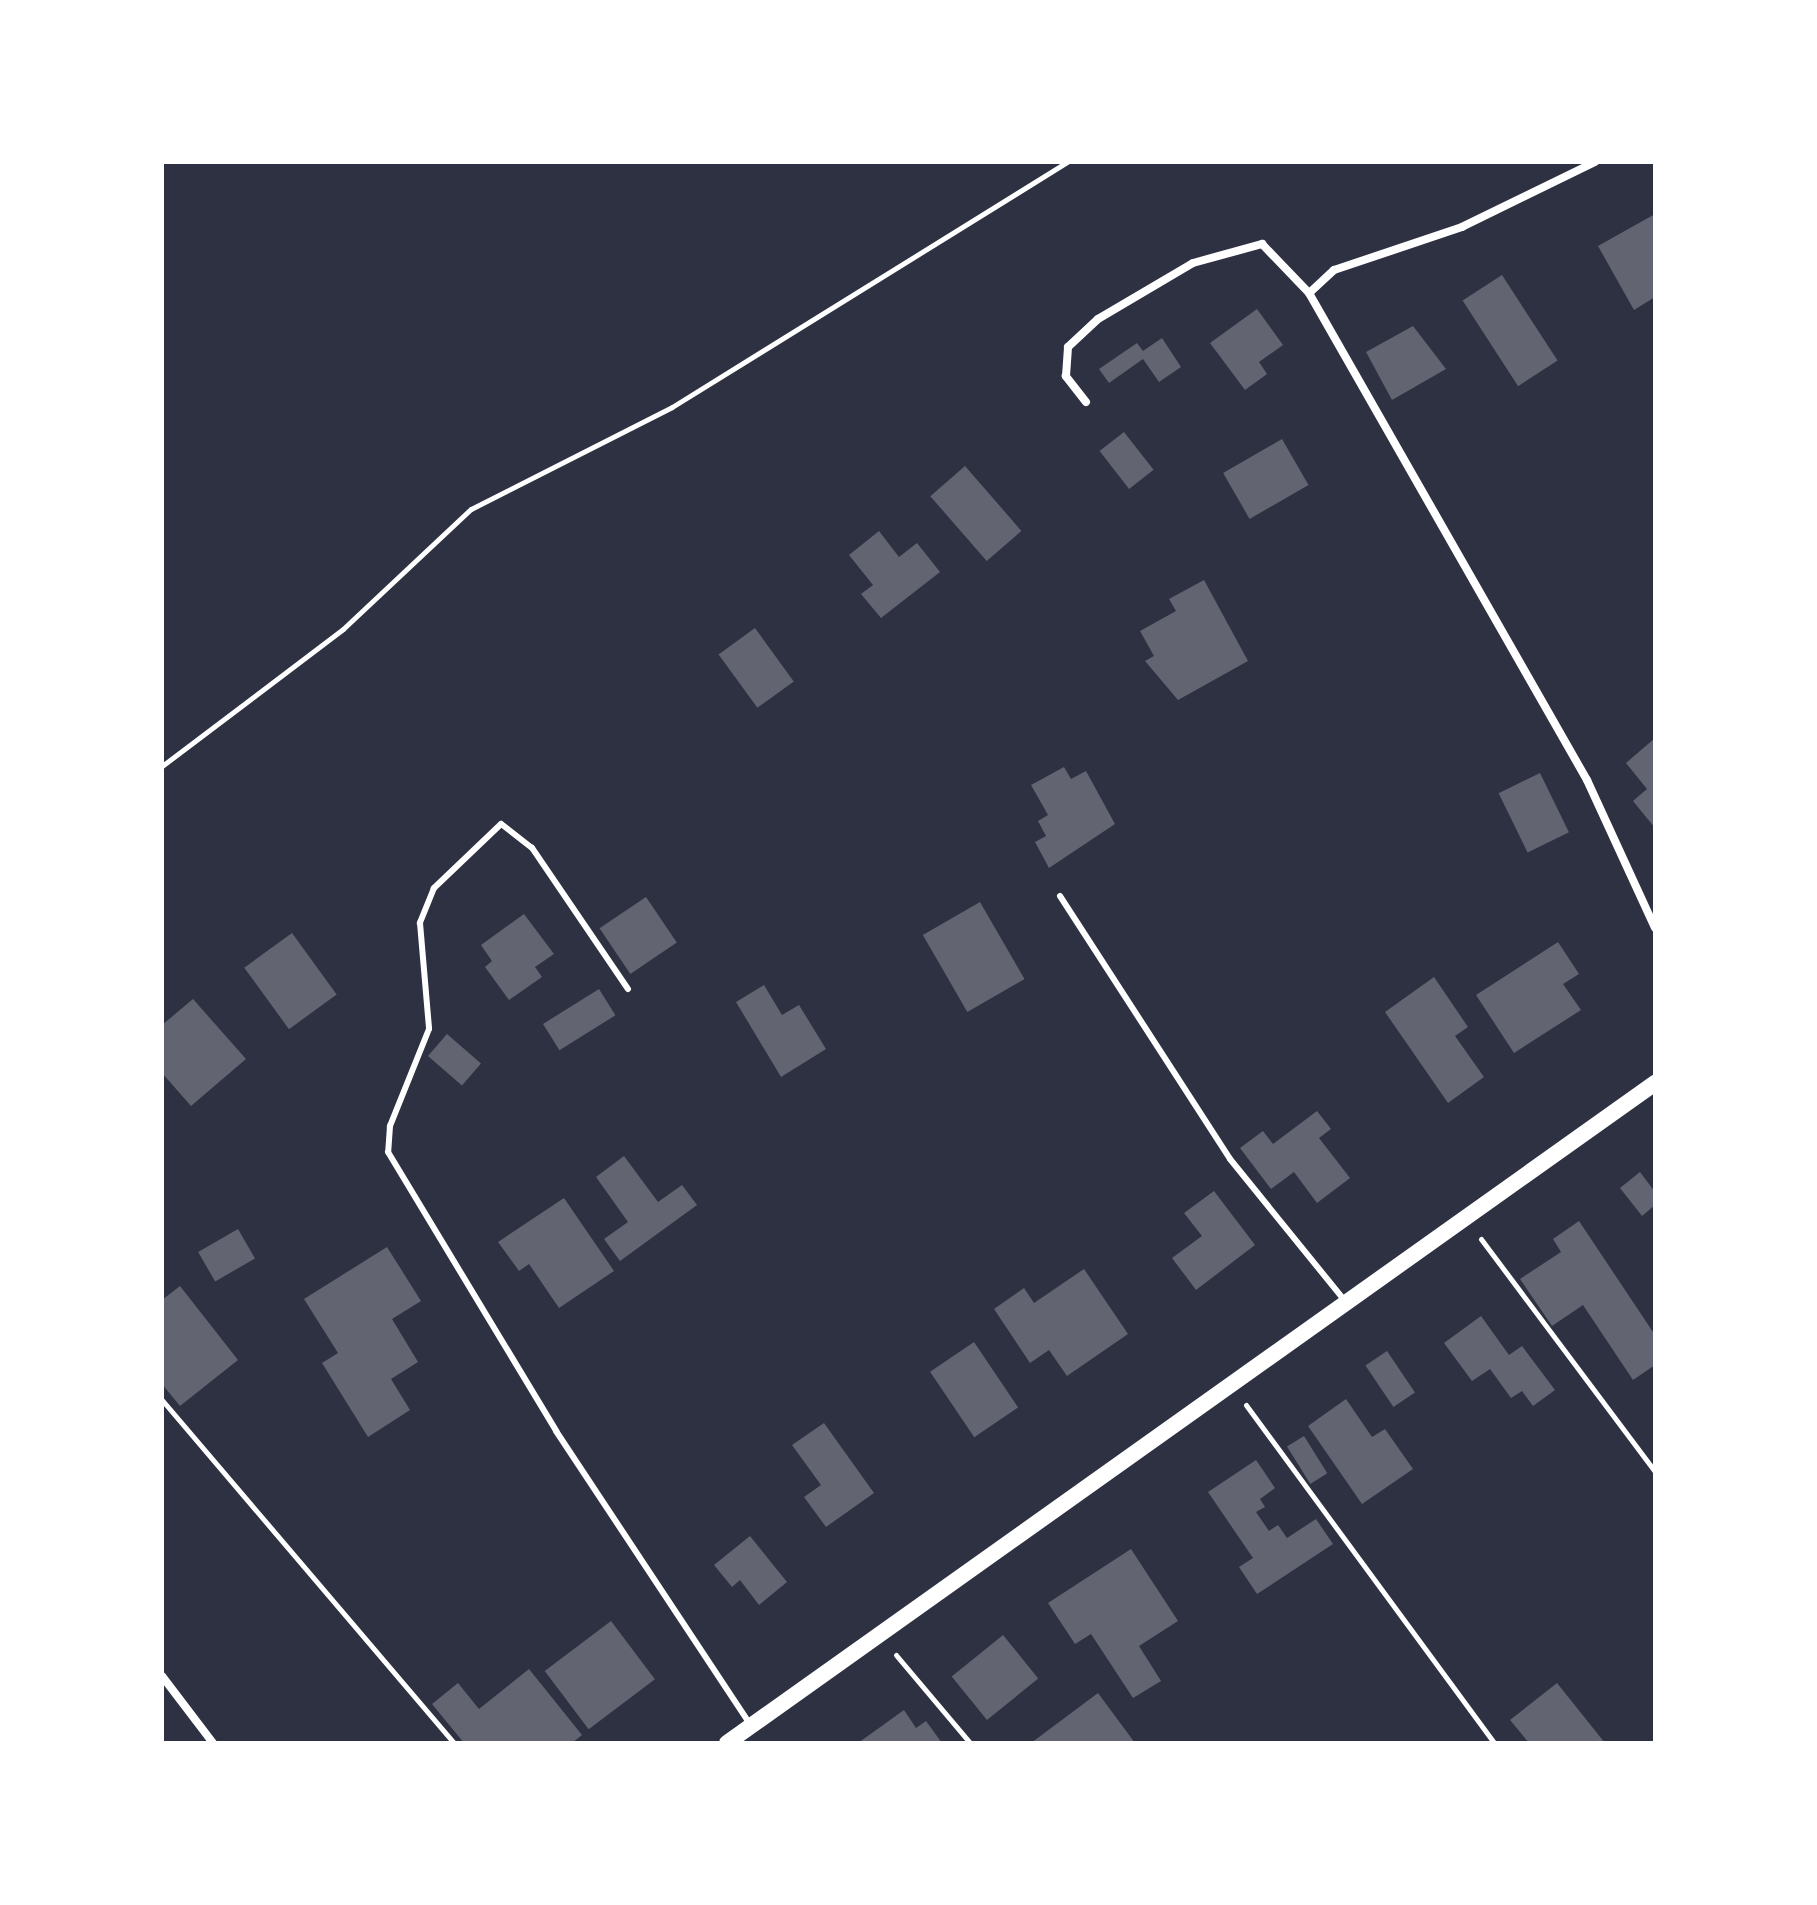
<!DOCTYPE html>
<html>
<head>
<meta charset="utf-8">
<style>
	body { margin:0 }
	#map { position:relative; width:1817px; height:1905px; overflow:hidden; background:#2d3142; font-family:"IBM Plex Serif",serif }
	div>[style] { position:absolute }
	.building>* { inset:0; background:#626471; transform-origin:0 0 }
	.path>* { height:5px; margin:-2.5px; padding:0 2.5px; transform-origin:2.5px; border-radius:2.5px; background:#fff }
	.service>* { height:6px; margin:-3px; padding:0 3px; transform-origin:3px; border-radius:3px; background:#fff }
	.minor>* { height:8px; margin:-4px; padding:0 4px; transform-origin:4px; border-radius:4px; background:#fff }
	.secondary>* { height:16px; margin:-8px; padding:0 8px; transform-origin:8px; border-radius:8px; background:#fff }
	span { translate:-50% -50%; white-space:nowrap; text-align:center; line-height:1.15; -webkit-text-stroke:7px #fff; paint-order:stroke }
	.frame { position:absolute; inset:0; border:164px solid #fff; pointer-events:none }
</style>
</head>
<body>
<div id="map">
	<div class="building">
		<div style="clip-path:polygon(1655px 214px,1655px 297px,1634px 310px,1598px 246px)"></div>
		<div style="left:1502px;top:275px;width:102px;height:47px;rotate:57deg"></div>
		<div style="clip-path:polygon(1257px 309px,1283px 345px,1259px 362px,1267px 374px,1245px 390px,1210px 343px)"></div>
		<div style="clip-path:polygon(1413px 326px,1446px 369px,1392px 400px,1366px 352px)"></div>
		<div style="clip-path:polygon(1162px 338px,1181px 367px,1159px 382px,1143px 359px,1109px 383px,1099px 369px,1137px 343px,1143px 351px)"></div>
		<div style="left:1124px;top:432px;width:48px;height:31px;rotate:52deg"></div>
		<div style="left:1282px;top:439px;width:53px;height:68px;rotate:60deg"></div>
		<div style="left:965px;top:466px;width:86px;height:46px;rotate:49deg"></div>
		<div style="clip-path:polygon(879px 531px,899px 557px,917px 543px,940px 572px,881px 618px,861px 594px,873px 585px,849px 555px)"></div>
		<div style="clip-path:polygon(1204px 580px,1248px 661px,1178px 700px,1145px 661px,1154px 656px,1140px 631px,1176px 611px,1169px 599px)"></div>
		<div style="left:755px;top:628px;width:66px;height:45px;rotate:54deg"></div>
		<div style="clip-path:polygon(1655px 738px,1655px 828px,1633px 801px,1647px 789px,1626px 763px)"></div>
		<div style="clip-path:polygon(1064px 767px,1071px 779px,1086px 771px,1115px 824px,1049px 868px,1035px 842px,1046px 836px,1038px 821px,1048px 815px,1031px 785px)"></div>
		<div style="left:1540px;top:773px;width:66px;height:46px;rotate:64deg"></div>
		<div style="left:646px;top:897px;width:55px;height:56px;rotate:56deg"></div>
		<div style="left:980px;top:902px;width:89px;height:66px;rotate:60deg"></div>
		<div style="clip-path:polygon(524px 914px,554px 954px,535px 967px,542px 977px,509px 1000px,485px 967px,492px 961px,481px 945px)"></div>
		<div style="left:292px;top:933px;width:76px;height:59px;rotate:54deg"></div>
		<div style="clip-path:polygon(1558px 942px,1579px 974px,1563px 984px,1581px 1010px,1514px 1053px,1476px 995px)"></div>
		<div style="clip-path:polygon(1434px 977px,1468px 1027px,1455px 1036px,1484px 1077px,1448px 1103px,1385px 1012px)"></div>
		<div style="clip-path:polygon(764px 985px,782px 1015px,799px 1005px,826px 1049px,781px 1077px,736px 1002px)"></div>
		<div style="left:599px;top:989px;width:31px;height:66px;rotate:58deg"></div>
		<div style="clip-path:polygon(193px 999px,246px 1059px,191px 1106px,162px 1073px,162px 1025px)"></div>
		<div style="left:447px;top:1034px;width:45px;height:29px;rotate:41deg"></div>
		<div style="clip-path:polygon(1317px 1111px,1331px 1129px,1319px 1138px,1350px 1178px,1317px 1203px,1294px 1172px,1271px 1189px,1240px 1148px,1263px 1131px,1273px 1144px)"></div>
		<div style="clip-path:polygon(624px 1156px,658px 1202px,682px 1185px,697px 1205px,620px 1261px,604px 1239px,628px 1222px,596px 1177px)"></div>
		<div style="clip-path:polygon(1640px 1172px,1655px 1192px,1655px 1205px,1642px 1216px,1620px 1188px)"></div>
		<div style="clip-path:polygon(1214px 1191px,1255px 1245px,1196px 1290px,1172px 1258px,1202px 1236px,1184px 1213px)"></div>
		<div style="clip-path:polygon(564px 1198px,614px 1271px,559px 1308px,529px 1264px,519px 1271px,498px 1242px)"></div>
		<div style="clip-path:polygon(1579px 1221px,1655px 1335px,1655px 1365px,1633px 1380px,1583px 1305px,1552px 1326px,1520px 1279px,1561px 1252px,1553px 1239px)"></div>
		<div style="left:238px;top:1229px;width:34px;height:46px;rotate:60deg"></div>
		<div style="clip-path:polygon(387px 1247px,421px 1301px,392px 1319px,418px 1362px,391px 1379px,410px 1410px,368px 1437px,322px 1363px,338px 1353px,304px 1299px)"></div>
		<div style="clip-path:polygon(1084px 1269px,1128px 1334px,1067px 1376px,1049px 1350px,1030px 1363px,994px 1309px,1024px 1288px,1034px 1303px)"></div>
		<div style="clip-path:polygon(180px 1286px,238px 1360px,180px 1406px,162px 1384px,162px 1300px)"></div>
		<div style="clip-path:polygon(1481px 1316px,1509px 1355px,1522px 1346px,1555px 1390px,1533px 1406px,1522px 1391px,1511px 1398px,1490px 1369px,1472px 1381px,1444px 1343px)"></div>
		<div style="left:974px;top:1342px;width:79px;height:53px;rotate:56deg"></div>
		<div style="left:1387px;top:1351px;width:50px;height:26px;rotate:56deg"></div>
		<div style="clip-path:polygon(1346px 1399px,1372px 1437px,1385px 1429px,1413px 1469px,1362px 1504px,1308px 1426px)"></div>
		<div style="clip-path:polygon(824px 1423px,874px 1493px,826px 1527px,804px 1497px,821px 1485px,792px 1445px)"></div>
		<div style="left:1304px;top:1436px;width:44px;height:20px;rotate:58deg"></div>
		<div style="clip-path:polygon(1256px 1460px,1275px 1488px,1260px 1499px,1265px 1507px,1256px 1512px,1269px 1531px,1278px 1525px,1287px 1538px,1316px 1519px,1333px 1544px,1257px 1594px,1239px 1567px,1253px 1558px,1208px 1492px)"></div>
		<div style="clip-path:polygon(750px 1536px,787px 1582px,759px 1605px,740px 1580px,732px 1587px,714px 1565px)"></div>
		<div style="clip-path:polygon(1131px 1549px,1178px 1621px,1139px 1646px,1161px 1681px,1133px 1698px,1091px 1634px,1075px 1644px,1048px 1603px)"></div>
		<div style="left:611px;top:1621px;width:73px;height:83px;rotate:53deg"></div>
		<div style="left:1003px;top:1635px;width:56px;height:66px;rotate:51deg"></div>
		<div style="clip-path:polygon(529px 1669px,582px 1735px,572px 1743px,464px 1743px,432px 1704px,458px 1683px,479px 1709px)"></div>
		<div style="clip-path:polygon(1557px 1683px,1605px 1743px,1529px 1743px,1510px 1720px)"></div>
		<div style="clip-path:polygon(1098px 1693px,1135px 1743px,1031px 1743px)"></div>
		<div style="clip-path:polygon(904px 1710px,916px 1728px,926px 1721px,942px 1743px,858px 1743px)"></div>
	</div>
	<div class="path">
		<div style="left:162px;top:766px;width:227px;rotate:-37.1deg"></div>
		<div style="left:343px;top:629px;width:175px;rotate:-43.2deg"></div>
		<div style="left:471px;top:509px;width:225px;rotate:-26.9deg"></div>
		<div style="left:672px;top:407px;width:465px;rotate:-31.8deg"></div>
		<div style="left:1481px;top:1239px;width:291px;rotate:53.2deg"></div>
		<div style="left:162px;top:1400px;width:450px;rotate:49.6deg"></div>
		<div style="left:1246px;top:1405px;width:419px;rotate:53.7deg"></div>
		<div style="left:896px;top:1655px;width:115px;rotate:49.9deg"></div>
	</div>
	<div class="service">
		<div style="left:1060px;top:896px;width:313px;rotate:57.1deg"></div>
		<div style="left:1230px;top:1159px;width:181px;rotate:51deg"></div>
		<div style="left:628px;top:989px;width:171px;rotate:-124.2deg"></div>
		<div style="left:532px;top:848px;width:39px;rotate:-142deg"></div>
		<div style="left:501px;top:824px;width:93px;rotate:136.3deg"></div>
		<div style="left:434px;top:888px;width:38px;rotate:112deg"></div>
		<div style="left:420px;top:923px;width:106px;rotate:85.1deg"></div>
		<div style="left:429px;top:1029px;width:105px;rotate:111.9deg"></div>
		<div style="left:390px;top:1126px;width:26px;rotate:94deg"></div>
		<div style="left:388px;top:1152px;width:326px;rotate:58.9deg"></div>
		<div style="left:556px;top:1431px;width:350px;rotate:56.5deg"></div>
	</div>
	<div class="minor">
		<div style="left:1595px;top:162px;width:148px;rotate:154deg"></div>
		<div style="left:1462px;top:227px;width:135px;rotate:161.4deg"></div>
		<div style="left:1334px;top:270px;width:34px;rotate:137deg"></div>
		<div style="left:1309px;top:293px;width:561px;rotate:60.28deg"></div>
		<div style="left:1587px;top:780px;width:163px;rotate:65.3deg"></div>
		<div style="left:1086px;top:402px;width:33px;rotate:-128deg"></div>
		<div style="left:1066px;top:376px;width:29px;rotate:-86deg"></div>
		<div style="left:1068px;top:347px;width:41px;rotate:-43deg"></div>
		<div style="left:1098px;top:319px;width:110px;rotate:-30.5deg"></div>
		<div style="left:1193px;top:263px;width:72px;rotate:-15.4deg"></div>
		<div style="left:1262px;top:244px;width:68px;rotate:46.2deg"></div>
		<div style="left:162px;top:1676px;width:84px;rotate:52.7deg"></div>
	</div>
	<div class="secondary">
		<div style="left:727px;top:1743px;width:1139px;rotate:-35.42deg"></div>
	</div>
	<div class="frame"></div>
</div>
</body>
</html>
